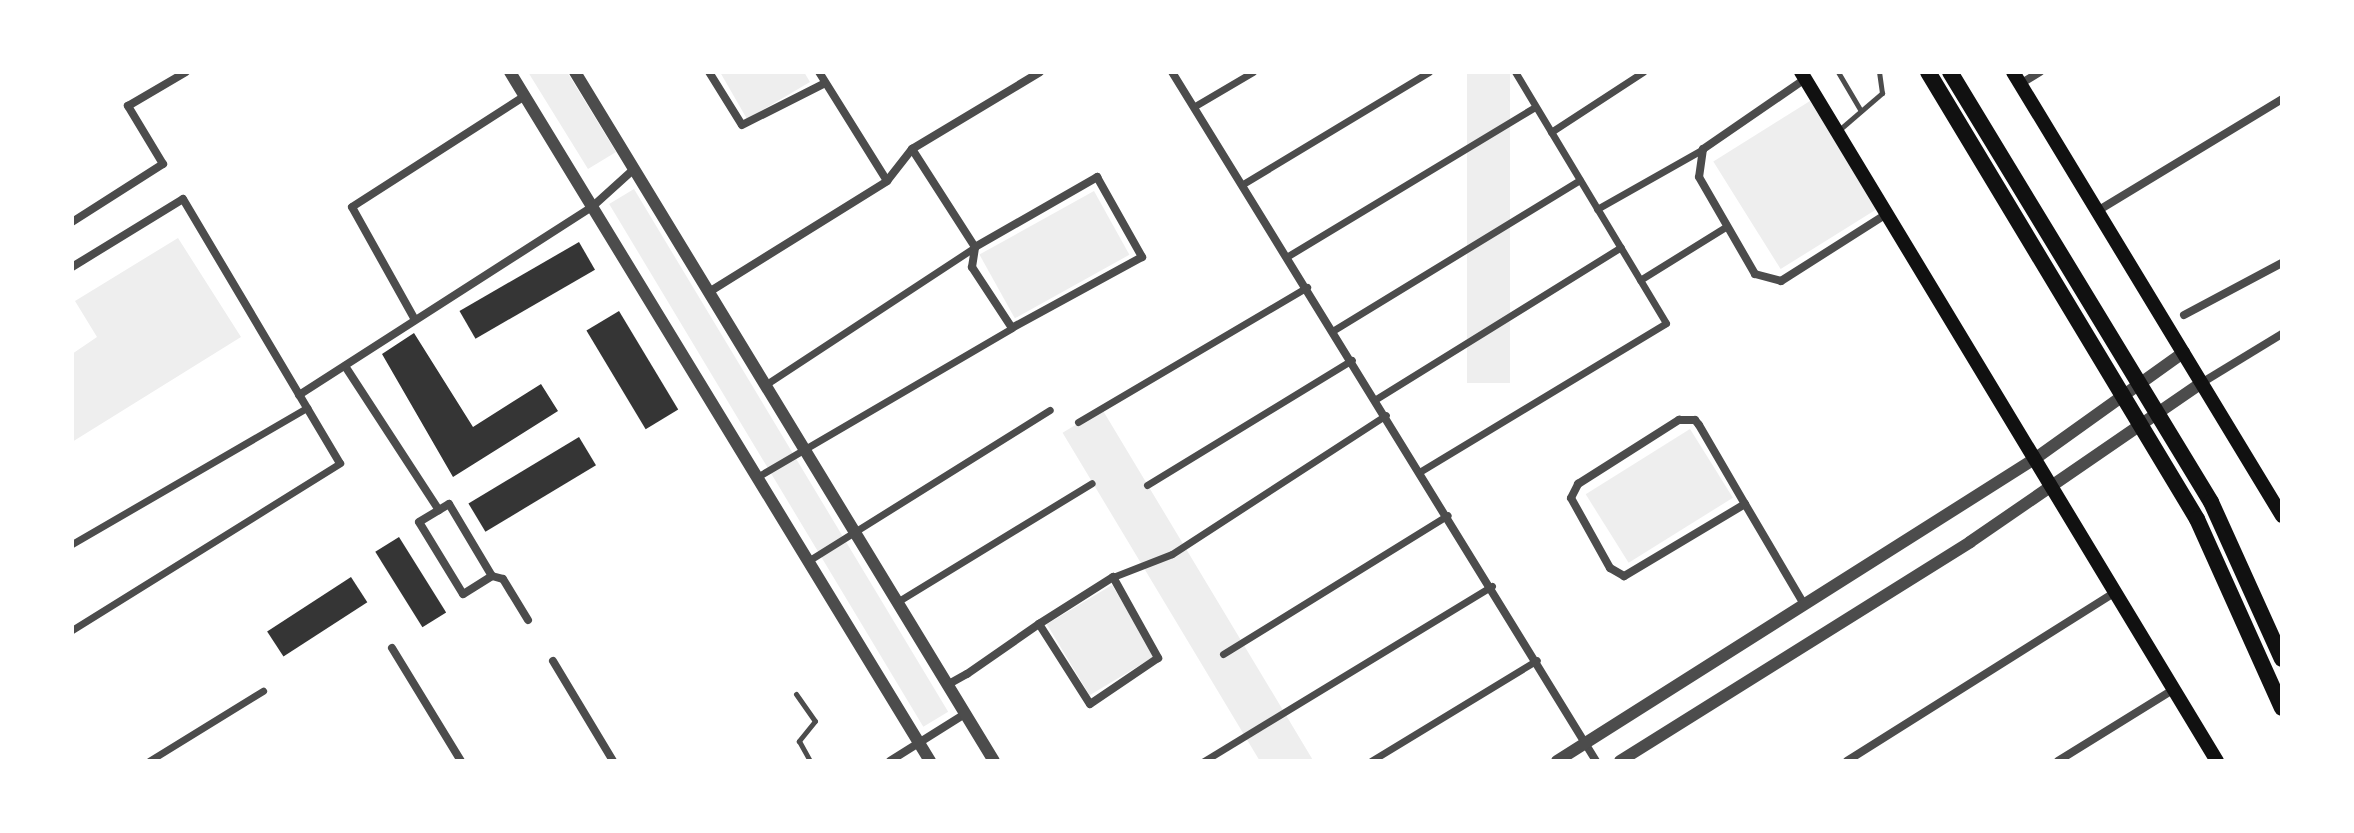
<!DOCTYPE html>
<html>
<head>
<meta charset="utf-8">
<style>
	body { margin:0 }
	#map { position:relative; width:2354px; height:833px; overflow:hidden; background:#fff; font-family:Manrope,sans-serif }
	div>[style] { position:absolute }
	.green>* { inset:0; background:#eee; transform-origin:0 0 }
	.building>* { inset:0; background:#353535; transform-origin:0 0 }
	.service>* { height:5px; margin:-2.5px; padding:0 2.5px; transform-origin:2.5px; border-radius:2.5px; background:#4c4c4c }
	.pedestrian>* { height:7px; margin:-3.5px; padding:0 3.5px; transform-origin:3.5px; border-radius:3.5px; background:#4c4c4c }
	.minor>* { height:8px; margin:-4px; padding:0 4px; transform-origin:4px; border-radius:4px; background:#4c4c4c }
	.tertiary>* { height:12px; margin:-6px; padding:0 6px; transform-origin:6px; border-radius:6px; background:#4c4c4c }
	.secondary>* { height:14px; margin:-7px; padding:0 7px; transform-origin:7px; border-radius:7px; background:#111 }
	.primary>* { height:16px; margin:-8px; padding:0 8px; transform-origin:8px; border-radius:8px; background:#111 }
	span { translate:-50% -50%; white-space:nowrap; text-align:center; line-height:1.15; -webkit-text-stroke:8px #fff; paint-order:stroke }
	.frame { position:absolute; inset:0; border:74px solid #fff; pointer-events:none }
</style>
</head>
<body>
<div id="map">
	<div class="green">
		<div style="clip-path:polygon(528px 72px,567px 72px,616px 152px,588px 169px)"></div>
		<div style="clip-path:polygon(720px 72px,804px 72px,810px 82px,747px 119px)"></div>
		<div style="left:1467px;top:72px;width:43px;height:311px"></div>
		<div style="left:1810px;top:101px;width:127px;height:114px;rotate:58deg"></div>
		<div style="left:634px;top:189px;width:610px;height:29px;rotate:59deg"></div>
		<div style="left:1094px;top:191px;width:73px;height:131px;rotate:61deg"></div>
		<div style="clip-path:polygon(178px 238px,241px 337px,72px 442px,72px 354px,97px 337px,75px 301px)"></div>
		<div style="left:1102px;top:409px;width:412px;height:46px;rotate:59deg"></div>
		<div style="left:1690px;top:429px;width:81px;height:123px;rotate:58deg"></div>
		<div style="left:1112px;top:585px;width:83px;height:76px;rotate:59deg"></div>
	</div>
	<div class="building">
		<div style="left:579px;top:242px;width:32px;height:138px;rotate:60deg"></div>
		<div style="left:619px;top:311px;width:115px;height:38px;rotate:59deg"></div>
		<div style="clip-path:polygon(414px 333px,473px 427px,541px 384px,558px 411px,453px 477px,382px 354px)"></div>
		<div style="left:579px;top:437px;width:33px;height:129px;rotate:59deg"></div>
		<div style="left:399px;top:537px;width:89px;height:28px;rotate:58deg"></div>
		<div style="left:351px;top:577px;width:30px;height:100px;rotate:57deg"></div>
	</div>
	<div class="service">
		<div style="left:1838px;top:72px;width:45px;rotate:59.5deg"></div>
		<div style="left:1839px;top:130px;width:57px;rotate:-40.7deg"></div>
		<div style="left:1882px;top:93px;width:21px;rotate:-98deg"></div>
		<div style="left:796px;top:694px;width:33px;rotate:55deg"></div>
		<div style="left:815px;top:721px;width:26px;rotate:129deg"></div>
		<div style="left:799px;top:741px;width:23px;rotate:61deg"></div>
	</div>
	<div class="pedestrian">
		<div style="left:1195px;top:106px;width:67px;rotate:-30.4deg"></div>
		<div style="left:1551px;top:132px;width:110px;rotate:-33.1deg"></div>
		<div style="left:1243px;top:184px;width:217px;rotate:-31.1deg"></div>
		<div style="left:1597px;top:209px;width:122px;rotate:-29.5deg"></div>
		<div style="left:1288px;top:256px;width:288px;rotate:-31.1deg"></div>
		<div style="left:1640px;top:280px;width:102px;rotate:-31.8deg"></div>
		<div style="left:1334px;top:330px;width:288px;rotate:-31.4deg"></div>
		<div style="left:765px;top:385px;width:251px;rotate:-33.3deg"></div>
		<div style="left:1376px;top:399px;width:288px;rotate:-31.8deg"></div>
		<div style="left:1078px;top:422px;width:266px;rotate:-30.5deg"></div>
		<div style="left:1421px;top:471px;width:286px;rotate:-31.1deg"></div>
		<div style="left:1666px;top:323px;width:293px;rotate:-121deg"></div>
		<div style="left:757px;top:477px;width:295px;rotate:-30.3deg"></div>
		<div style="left:1147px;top:485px;width:240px;rotate:-31.4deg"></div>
		<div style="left:72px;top:544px;width:272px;rotate:-30.1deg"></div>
		<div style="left:808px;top:561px;width:285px;rotate:-32deg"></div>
		<div style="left:1113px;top:577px;width:63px;rotate:-21.3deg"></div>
		<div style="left:1172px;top:554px;width:255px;rotate:-33deg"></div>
		<div style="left:897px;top:602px;width:228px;rotate:-31.4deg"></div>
		<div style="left:72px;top:630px;width:316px;rotate:-31.9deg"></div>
		<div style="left:1223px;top:654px;width:264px;rotate:-31.7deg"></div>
		<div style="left:149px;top:761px;width:134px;rotate:-31.6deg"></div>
		<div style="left:1204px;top:761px;width:337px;rotate:-31.3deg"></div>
		<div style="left:1371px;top:761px;width:194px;rotate:-31.3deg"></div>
	</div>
	<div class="minor">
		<div style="left:709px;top:72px;width:62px;rotate:58.1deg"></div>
		<div style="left:742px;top:125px;width:93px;rotate:-26.8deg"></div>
		<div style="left:819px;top:72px;width:128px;rotate:58deg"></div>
		<div style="left:1172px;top:72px;width:809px;rotate:58.39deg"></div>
		<div style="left:1805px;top:79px;width:124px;rotate:145.5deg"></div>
		<div style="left:1703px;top:149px;width:28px;rotate:98deg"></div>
		<div style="left:1699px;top:177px;width:112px;rotate:60deg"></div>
		<div style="left:1755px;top:274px;width:27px;rotate:15deg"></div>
		<div style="left:1781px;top:281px;width:127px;rotate:-32.4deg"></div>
		<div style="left:2020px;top:84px;width:23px;rotate:-31deg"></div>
		<div style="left:912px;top:149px;width:117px;rotate:57.3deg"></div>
		<div style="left:1097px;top:177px;width:92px;rotate:60.6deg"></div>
		<div style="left:1142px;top:257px;width:148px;rotate:151.4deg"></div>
		<div style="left:1012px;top:328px;width:73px;rotate:-123.3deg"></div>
		<div style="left:972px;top:267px;width:20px;rotate:-81deg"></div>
		<div style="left:975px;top:247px;width:141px;rotate:-29.8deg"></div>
		<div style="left:2099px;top:210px;width:214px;rotate:-31.2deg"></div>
		<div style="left:72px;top:222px;width:108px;rotate:-32.5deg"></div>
		<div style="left:163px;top:164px;width:68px;rotate:-121.1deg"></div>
		<div style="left:128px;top:106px;width:67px;rotate:-30.4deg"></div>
		<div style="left:72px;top:267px;width:130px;rotate:-31.5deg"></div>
		<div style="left:183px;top:199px;width:307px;rotate:59.3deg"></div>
		<div style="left:709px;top:292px;width:210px;rotate:-31.9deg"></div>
		<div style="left:887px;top:181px;width:41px;rotate:-52deg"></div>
		<div style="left:912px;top:149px;width:149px;rotate:-31deg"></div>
		<div style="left:2184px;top:315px;width:111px;rotate:-28deg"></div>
		<div style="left:414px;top:318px;width:127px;rotate:-119.2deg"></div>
		<div style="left:352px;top:207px;width:206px;rotate:-32.7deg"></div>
		<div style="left:345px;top:366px;width:172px;rotate:56.9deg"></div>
		<div style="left:2203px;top:382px;width:92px;rotate:-31.3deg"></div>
		<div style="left:299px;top:395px;width:348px;rotate:-32.7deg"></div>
		<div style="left:592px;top:207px;width:57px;rotate:-42.1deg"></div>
		<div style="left:449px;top:504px;width:84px;rotate:59.2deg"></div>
		<div style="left:492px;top:576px;width:34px;rotate:148deg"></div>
		<div style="left:463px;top:594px;width:84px;rotate:-121.4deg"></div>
		<div style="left:419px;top:522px;width:35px;rotate:-31deg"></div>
		<div style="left:1745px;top:504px;width:141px;rotate:149.2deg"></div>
		<div style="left:1624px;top:576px;width:16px;rotate:-150deg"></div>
		<div style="left:1610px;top:568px;width:80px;rotate:-119.1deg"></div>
		<div style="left:1571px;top:498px;width:16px;rotate:-63deg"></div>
		<div style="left:1578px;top:484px;width:120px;rotate:-32.4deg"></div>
		<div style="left:1679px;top:420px;width:16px"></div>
		<div style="left:1695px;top:420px;width:6px;rotate:51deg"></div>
		<div style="left:1699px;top:425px;width:91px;rotate:59.8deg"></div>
		<div style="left:1745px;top:504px;width:118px;rotate:59.5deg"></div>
		<div style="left:492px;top:576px;width:11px;rotate:15deg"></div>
		<div style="left:503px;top:579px;width:48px;rotate:58.6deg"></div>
		<div style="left:392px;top:648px;width:132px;rotate:58.6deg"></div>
		<div style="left:553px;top:661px;width:117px;rotate:59deg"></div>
		<div style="left:947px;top:685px;width:23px;rotate:-29deg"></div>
		<div style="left:967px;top:674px;width:88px;rotate:-34.8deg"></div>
		<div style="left:1039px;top:624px;width:88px;rotate:-32.4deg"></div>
		<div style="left:1113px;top:577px;width:93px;rotate:60.9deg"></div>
		<div style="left:1158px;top:658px;width:82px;rotate:145.9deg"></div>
		<div style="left:1090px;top:704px;width:95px;rotate:-122.5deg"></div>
		<div style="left:890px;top:761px;width:89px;rotate:-32.1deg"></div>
		<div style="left:1847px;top:761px;width:317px;rotate:-32.2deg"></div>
		<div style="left:2058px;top:761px;width:137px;rotate:-31.8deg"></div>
	</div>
	<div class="tertiary">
		<div style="left:510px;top:72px;width:807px;rotate:58.63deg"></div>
		<div style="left:575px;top:72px;width:806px;rotate:58.7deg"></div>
		<div style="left:1557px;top:761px;width:567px;rotate:-32.32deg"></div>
		<div style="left:2036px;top:458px;width:182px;rotate:-35.6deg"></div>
		<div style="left:1620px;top:761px;width:413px;rotate:-32deg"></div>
		<div style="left:1970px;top:542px;width:283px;rotate:-34.5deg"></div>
	</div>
	<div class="secondary">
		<div style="left:1801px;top:72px;width:805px;rotate:58.88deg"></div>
		<div style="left:2013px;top:72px;width:519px;rotate:58.79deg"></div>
	</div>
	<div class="primary">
		<div style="left:1928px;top:72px;width:522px;rotate:58.96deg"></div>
		<div style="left:2197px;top:519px;width:207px;rotate:65.8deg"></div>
		<div style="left:1950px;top:72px;width:503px;rotate:58.74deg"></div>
		<div style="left:2211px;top:502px;width:172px;rotate:65.7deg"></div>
	</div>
	<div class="frame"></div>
</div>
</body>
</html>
